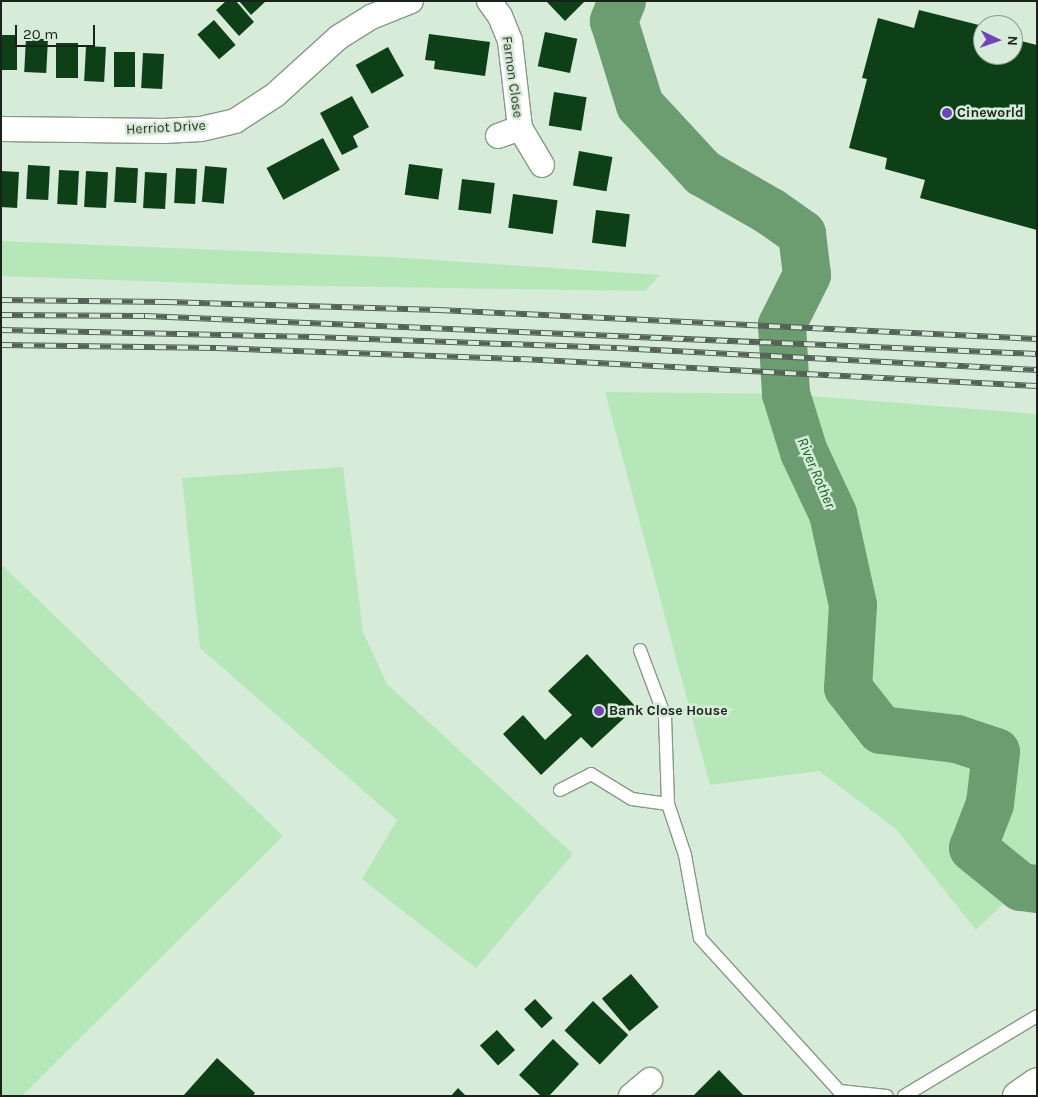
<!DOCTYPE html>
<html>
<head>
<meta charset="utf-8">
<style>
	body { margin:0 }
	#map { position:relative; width:1038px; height:1097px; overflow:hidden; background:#d7ecd8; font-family:Karla,sans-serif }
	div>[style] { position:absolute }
	.green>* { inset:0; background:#b6e7b9 }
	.river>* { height:48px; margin:-24px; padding:0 24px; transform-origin:24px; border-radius:24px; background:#6c9d70 }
	.building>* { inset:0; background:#0e4017; transform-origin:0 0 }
	.roads { filter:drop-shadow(1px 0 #869a87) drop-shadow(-1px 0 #869a87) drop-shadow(0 1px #869a87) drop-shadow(0 -1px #869a87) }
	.service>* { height:12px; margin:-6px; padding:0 6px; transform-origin:6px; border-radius:6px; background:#fff }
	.minor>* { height:24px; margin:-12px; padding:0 12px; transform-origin:12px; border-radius:12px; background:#fff }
	.secondary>* { height:28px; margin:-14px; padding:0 14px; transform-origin:14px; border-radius:14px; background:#fff }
	.rail>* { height:5.5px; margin-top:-2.75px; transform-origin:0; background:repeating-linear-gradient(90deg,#d7ecd8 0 11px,#566257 0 22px); box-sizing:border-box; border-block:1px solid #566257 }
	.dots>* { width:14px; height:14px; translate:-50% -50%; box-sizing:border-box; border:2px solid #d7ecd8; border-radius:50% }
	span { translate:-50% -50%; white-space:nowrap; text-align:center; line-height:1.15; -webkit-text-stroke:5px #d7ecd8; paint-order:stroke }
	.street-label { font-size:14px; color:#1b221b }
	.poi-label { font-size:14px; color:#1b221b; font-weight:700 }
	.left { translate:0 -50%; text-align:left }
	.water-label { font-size:15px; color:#196127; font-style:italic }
	.frame { position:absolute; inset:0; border:2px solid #1b221b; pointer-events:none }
	.north { position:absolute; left:973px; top:15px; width:50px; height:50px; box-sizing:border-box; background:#d7ecd8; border:1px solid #8c9b8c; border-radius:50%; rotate:93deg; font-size:14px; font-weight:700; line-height:20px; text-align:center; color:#1b221b }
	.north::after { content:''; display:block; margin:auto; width:18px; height:22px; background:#7144bd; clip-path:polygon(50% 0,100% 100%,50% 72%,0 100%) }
	.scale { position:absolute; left:15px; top:25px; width:80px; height:22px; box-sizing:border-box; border:2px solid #1b221b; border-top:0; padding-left:6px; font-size:15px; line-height:18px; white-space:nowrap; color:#1b221b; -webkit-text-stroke:4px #d7ecd8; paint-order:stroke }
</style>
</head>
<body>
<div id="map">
	<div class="green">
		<div style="clip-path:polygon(1px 241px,389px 257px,660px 275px,645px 291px,255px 285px,1px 276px)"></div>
		<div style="clip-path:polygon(605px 392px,786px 394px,1037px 414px,1037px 889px,1021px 887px,976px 930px,896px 829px,819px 771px,710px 785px)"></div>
		<div style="clip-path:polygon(343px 467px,363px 632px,387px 684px,571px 852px,572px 855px,476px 968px,362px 879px,397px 820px,200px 648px,182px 478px)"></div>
		<div style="clip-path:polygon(1px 564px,283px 836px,22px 1096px,1px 1096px)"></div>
	</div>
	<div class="river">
		<div style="left:622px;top:1px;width:22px;rotate:112deg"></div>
		<div style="left:614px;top:21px;width:88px;rotate:72.8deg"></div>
		<div style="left:640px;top:105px;width:93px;rotate:47.2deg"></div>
		<div style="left:703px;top:173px;width:78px;rotate:29.8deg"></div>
		<div style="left:771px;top:212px;width:38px;rotate:35deg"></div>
		<div style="left:802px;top:234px;width:41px;rotate:83deg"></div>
		<div style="left:807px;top:275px;width:56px;rotate:116.6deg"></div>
		<div style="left:782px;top:325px;width:69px;rotate:86.7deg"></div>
		<div style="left:786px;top:394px;width:61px;rotate:72.8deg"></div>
		<div style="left:804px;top:452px;width:68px;rotate:64.9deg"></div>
		<div style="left:833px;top:514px;width:93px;rotate:77.6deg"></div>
		<div style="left:853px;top:605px;width:83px;rotate:93.4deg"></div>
		<div style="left:848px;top:688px;width:53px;rotate:51.8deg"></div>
		<div style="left:881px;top:730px;width:77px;rotate:6.8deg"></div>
		<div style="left:957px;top:739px;width:41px;rotate:18.4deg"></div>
		<div style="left:996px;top:752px;width:52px;rotate:96.6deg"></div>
		<div style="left:990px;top:804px;width:47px;rotate:111.1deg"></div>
		<div style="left:973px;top:848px;width:62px;rotate:39.1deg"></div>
		<div style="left:1021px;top:887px;width:16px;rotate:7deg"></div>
	</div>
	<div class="building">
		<div style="clip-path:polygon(226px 1px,236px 1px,254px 22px,239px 36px,216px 10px)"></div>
		<div style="clip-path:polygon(239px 1px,266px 1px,251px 15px)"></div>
		<div style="clip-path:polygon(546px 1px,585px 1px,565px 21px)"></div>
		<div style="clip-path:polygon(919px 10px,979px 25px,978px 30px,983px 31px,983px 55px,1013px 55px,1013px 39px,1037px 45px,1037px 230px,920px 198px,925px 180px,885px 169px,887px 158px,849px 148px,867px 79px,862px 78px,878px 18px,914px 28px)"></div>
		<div style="left:214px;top:20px;width:33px;height:22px;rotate:49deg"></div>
		<div style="left:545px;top:32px;width:33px;height:35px;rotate:12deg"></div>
		<div style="clip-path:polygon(429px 34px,490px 42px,485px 76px,434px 69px,435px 61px,425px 60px)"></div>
		<div style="left:1px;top:35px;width:16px;height:35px"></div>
		<div style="left:26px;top:38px;width:22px;height:34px;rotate:3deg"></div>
		<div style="left:56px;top:43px;width:22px;height:35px"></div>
		<div style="left:86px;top:46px;width:20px;height:35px;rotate:3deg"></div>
		<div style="left:388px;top:47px;width:33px;height:37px;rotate:61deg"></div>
		<div style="left:114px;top:52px;width:21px;height:35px"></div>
		<div style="left:143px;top:53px;width:21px;height:35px;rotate:3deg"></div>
		<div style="left:554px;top:92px;width:33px;height:34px;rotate:9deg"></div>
		<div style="clip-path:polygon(352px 96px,369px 127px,353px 136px,358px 147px,342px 155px,320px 113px)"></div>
		<div style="left:323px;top:138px;width:36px;height:64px;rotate:62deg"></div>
		<div style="left:579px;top:151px;width:34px;height:35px;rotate:10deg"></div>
		<div style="left:409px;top:164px;width:34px;height:31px;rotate:8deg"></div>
		<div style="left:28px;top:165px;width:22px;height:34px;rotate:3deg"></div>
		<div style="left:205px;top:166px;width:22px;height:36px;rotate:5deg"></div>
		<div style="left:116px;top:167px;width:22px;height:35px;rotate:3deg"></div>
		<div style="left:176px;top:168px;width:21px;height:35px;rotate:3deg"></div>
		<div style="left:59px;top:170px;width:20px;height:34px;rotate:3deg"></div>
		<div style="left:1px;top:171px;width:18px;height:36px;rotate:3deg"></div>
		<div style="left:86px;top:171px;width:22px;height:36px;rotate:3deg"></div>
		<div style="left:145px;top:172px;width:22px;height:36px;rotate:3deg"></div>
		<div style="left:462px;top:179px;width:33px;height:31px;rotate:7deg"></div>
		<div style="left:513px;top:194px;width:45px;height:34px;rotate:8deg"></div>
		<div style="left:596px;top:210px;width:34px;height:33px;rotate:7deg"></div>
		<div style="clip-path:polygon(587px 654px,636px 707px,592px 748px,581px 737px,541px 775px,503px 734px,523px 715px,545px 740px,572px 715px,548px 691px)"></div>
		<div style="left:631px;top:974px;width:43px;height:38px;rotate:50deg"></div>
		<div style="left:535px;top:999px;width:26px;height:15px;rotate:47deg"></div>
		<div style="left:593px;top:1001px;width:49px;height:41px;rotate:44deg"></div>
		<div style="left:497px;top:1030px;width:27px;height:23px;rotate:48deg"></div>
		<div style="clip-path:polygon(553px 1039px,579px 1064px,549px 1096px,541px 1096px,519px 1075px)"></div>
		<div style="clip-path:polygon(217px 1058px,255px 1093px,253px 1096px,183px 1096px)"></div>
		<div style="clip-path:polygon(719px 1070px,744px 1096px,693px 1096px)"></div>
		<div style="clip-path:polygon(458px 1088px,466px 1096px,451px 1096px)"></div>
	</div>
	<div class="roads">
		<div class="service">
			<div style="left:640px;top:650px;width:72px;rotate:69.5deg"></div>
			<div style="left:665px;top:717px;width:87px;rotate:88deg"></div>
			<div style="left:668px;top:804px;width:54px;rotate:71.6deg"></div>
			<div style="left:685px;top:855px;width:84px;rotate:79.8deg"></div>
			<div style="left:700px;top:938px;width:207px;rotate:47.7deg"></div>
			<div style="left:839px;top:1091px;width:48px;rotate:5.9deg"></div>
			<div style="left:560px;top:790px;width:35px;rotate:-27deg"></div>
			<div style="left:591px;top:774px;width:48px;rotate:31.4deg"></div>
			<div style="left:632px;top:799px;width:36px;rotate:8deg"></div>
			<div style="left:904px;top:1096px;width:155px;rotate:-31deg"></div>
		</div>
		<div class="minor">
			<div style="left:489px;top:1px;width:19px;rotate:54deg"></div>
			<div style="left:500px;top:16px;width:27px;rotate:68deg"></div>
			<div style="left:510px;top:41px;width:88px;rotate:83.4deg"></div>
			<div style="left:520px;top:128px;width:43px;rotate:59.3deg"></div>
			<div style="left:1px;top:129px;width:163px;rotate:0.7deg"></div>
			<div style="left:164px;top:131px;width:37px;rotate:-3deg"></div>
			<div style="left:201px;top:129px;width:35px;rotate:-13deg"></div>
			<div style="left:235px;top:121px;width:48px;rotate:-33deg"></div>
			<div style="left:275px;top:95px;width:86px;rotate:-42.2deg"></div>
			<div style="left:339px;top:37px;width:38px;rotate:-32deg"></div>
			<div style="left:371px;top:17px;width:43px;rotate:-21.8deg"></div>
			<div style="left:498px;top:136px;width:23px;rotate:-20deg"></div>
			<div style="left:631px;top:1096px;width:25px;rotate:-40deg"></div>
		</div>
		<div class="secondary">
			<div style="left:1017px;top:1096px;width:24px;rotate:-35deg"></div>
		</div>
	</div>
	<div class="rail">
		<div style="left:1px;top:300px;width:165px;rotate:0.7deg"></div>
		<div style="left:166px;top:302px;width:273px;rotate:1.7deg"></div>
		<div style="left:439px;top:310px;width:599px;rotate:2.78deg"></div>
		<div style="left:1px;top:315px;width:144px;rotate:0.4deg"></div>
		<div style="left:145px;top:316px;width:893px;rotate:2.44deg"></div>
		<div style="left:1px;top:330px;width:313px;rotate:1.3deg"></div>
		<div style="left:314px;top:337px;width:303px;rotate:2.1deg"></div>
		<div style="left:617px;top:348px;width:421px;rotate:3deg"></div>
		<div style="left:1px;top:345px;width:215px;rotate:0.8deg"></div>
		<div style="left:216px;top:348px;width:305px;rotate:2.1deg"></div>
		<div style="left:521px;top:359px;width:517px;rotate:3deg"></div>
	</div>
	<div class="dots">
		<div style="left:947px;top:113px;background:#7144bd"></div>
		<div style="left:599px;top:711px;background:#7144bd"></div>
	</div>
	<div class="street-label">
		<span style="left:512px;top:77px;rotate:82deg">Farnon Close</span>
		<span style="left:166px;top:128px;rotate:-3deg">Herriot Drive</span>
	</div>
	<div class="poi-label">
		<span class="left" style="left:957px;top:113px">Cineworld</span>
		<span class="left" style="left:609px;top:711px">Bank Close House</span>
	</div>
	<div class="water-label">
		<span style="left:816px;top:473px;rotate:67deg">River Rother</span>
	</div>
	<div class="frame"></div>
	<div class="north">N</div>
	<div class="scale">20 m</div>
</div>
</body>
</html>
